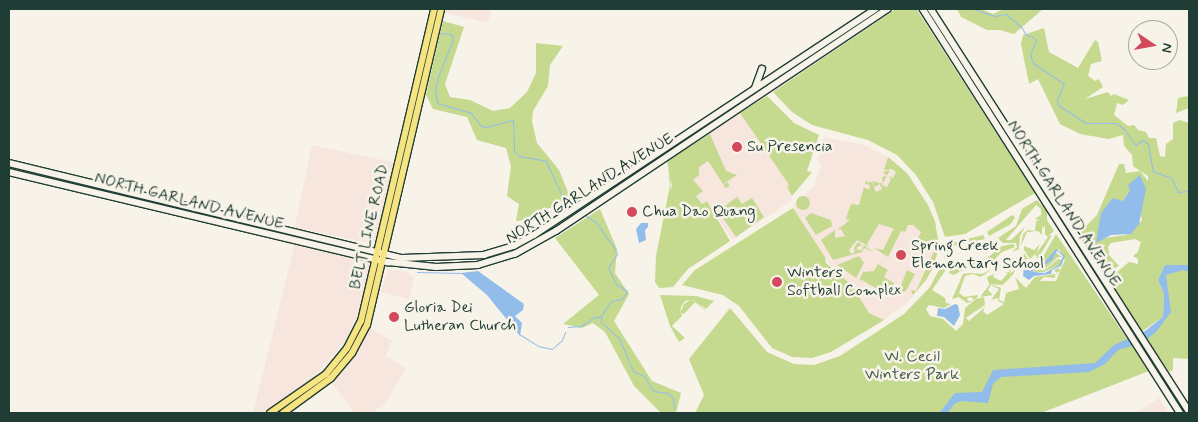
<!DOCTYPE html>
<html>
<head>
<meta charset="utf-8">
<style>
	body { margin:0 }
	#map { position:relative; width:1198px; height:422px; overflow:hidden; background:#f7f3e8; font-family:Mynerve,sans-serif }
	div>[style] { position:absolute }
	.built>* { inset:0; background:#f7e6de; transform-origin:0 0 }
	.green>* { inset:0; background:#c5d98f }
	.round { border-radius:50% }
	.water>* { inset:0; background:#92bdeb }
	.stream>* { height:1px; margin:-0.5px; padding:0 0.5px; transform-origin:0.5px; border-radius:0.5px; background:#92bdeb }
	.roads { filter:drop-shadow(1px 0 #1f3d34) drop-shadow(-1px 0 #1f3d34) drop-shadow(0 1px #1f3d34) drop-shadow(0 -1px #1f3d34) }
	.secondary>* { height:5.5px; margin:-2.75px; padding:0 2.75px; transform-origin:2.75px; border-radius:2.75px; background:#f7f3e8 }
	.primary>* { height:6px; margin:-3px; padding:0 3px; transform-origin:3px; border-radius:3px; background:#f6e381 }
	.dots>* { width:14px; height:14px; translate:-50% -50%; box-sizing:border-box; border:2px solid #f7f3e8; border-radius:50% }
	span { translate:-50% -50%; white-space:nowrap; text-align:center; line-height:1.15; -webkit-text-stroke:5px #f7f3e8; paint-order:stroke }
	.poi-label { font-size:16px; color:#1f3d34 }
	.left { translate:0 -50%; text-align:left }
	.street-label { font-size:16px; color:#1f3d34 }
	.park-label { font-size:16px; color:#405c46 }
	.frame { position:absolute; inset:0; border:10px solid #1f3d34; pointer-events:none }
	.north { position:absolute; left:1128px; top:20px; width:50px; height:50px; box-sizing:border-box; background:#f7f3e8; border:1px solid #a1aaa0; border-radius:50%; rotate:102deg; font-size:14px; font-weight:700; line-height:20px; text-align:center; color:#1f3d34 }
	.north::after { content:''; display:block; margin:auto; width:18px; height:22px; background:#d1495b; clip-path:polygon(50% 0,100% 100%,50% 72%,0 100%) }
</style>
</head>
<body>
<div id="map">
	<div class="built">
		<div style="clip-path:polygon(445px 9px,491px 9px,488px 23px,445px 13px)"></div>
		<div style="clip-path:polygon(740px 113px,789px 185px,787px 188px,792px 196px,791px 201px,732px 240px,707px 202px,702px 204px,672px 158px)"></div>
		<div style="clip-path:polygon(824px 137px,864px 145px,892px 159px,913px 182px,935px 221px,938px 246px,933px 268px,911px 299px,884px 320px,869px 313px,852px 285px,830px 265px,792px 206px,814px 186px,821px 165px,817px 161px)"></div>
		<div style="left:312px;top:145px;width:85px;height:84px;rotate:12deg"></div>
		<div style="clip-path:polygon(295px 243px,372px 262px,362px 304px,347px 339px,312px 380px,262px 413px,253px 413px)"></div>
		<div style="clip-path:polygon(388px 269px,408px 272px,414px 279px,409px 299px,381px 292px)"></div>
		<div style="clip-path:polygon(370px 328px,392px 341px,386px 356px,406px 368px,386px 402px,372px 413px,354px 413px,331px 382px,353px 356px)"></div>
		<div style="clip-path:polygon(1159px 398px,1169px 413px,1136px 413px)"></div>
	</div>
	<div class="green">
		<div style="clip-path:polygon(896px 9px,917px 10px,1035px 193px,965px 234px,945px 237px,933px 202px,916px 175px,897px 155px,868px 140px,812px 125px,792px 112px,773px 92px)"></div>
		<div style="clip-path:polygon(957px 9px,981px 9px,993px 14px,1004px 9px,1043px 9px,1014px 34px,1000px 30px,987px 30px,961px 17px)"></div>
		<div style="clip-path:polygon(443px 21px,464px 27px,445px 84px,450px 97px,470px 100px,493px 111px,510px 108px,527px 92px,536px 73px,536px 43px,563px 46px,550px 65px,548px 86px,533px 111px,532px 121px,537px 143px,559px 170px,572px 202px,564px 209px,560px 205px,543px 210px,528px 220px,516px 221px,519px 204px,507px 196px,511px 166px,506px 148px,477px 140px,467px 117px,433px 109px,426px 95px)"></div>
		<div style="clip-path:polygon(evenodd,1044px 28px,1049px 52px,1078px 68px,1095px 40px,1098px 42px,1102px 61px,1091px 64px,1088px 76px,1095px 81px,1099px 79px,1103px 87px,1085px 99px,1108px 92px,1111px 96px,1114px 94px,1129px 100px,1123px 105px,1117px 103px,1114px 115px,1128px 126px,1134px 125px,1138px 130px,1146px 132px,1149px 138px,1156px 138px,1160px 156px,1165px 157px,1166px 144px,1173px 139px,1173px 123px,1180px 120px,1189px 123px,1189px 265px,1165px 265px,1158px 280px,1164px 293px,1163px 317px,1141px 332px,1109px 279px,1129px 262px,1138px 264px,1138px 259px,1133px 256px,1138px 252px,1141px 242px,1135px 239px,1111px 243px,1108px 247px,1109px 255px,1119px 266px,1105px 273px,1082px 237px,1082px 230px,1097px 215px,1119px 164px,1124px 164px,1126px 173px,1140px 171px,1148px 181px,1148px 176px,1133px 166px,1132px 155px,1124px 146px,1123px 135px,1109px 139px,1080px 134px,1060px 124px,1038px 79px,1029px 84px,1021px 44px,1023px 35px,1044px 28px,1130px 190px,1145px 191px,1140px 210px,1142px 220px,1126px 235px,1104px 238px,1118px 201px,1123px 201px,1130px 190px)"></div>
		<div style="clip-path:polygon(767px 96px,794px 123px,819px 135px,807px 171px,812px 172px,792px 196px,787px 187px,789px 185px,740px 113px)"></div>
		<div style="clip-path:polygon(1189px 96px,1189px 108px,1176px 113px,1178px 98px)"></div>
		<div style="clip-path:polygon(710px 134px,726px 171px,737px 175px,723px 184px,708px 161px,699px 167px,699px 175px,693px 180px,703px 191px,696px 196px,702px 204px,707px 201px,730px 241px,688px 269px,673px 287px,659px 288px,655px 282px,656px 256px,670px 185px,668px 167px,671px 181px,670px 192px,672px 185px,667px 161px)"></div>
		<div style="clip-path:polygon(888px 157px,907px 173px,928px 205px,935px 221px,938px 240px,931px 240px,929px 244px,918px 238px,921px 232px,913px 225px,908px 225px,905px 232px,879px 224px,867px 244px,870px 247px,857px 240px,849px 250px,851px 254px,855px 252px,854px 248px,858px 242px,862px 245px,856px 248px,861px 251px,864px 245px,873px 252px,864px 248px,862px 252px,833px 260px,821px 240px,835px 230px,835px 238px,845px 236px,841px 229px,837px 230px,850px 220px,846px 219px,848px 212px,851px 204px,859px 205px,864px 187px,869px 190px,870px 185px,865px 184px,866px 180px,869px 183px,871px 181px,876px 192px,882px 189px,880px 184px,874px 187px,872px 181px,883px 184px,882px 177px,887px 176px,883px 172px,890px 170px,882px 185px,887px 187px,891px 179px,889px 176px,893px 178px,896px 172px,892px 169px,884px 170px)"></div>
		<div style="clip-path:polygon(727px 182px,742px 204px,752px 198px,764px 217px,736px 237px,718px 211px,737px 197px,730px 186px,726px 188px,723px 185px)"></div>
		<div class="round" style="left:796px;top:196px;width:14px;height:14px"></div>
		<div style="clip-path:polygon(1037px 200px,1047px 211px,1047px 220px,1054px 231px,1048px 236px,1052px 235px,1038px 259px,1035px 254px,1030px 259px,1024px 250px,1024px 246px,1034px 250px,1040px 244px,1036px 254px,1048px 237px,1045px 234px,1045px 226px,1042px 228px,1042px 235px,1038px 231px,1027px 232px,1021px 246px,1023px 234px,1028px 230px,1035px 231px,1036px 221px,1040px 220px,1035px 219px,1041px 215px,1041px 209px,1036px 205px,1006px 240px,1011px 240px,1025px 227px,1020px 236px,1019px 249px,1012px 252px,1017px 247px,1016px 243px,1003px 243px,998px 238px,1016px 226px,1022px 209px)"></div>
		<div style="clip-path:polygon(793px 208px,825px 257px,826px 263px,852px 285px,869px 313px,884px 320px,831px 352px,812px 358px,792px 357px,772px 348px,739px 306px,723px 295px,682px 285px,695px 270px)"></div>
		<div style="clip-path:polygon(600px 209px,617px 249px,615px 273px,629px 294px,614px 321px,652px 381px,681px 393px,676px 413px,661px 413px,634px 386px,605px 332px,593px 323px,582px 328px,563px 324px,599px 295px,555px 238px)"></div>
		<div style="clip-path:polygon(811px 213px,831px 220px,832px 226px,816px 235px,805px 218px)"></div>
		<div style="clip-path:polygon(1012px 215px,1015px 217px,1011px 224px,989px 236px,987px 232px)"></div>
		<div style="clip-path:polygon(894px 228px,901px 231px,888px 257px,874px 248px,883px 250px)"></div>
		<div style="clip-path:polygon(1056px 234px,1149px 371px,1041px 413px,695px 413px,704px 395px,689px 359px,730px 308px,767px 352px,794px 364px,814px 365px,840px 356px,904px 314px,930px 287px,942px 264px,946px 266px,945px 271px,932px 290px,945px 298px,946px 303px,951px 304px,944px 308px,929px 305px,926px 309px,930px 316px,943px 319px,956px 331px,963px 324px,965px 308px,976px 299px,984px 297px,985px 305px,970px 315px,966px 318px,969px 321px,985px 307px,983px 311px,987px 315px,1004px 304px,998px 301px,998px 298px,991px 300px,999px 289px,991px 285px,988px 290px,993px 295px,980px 297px,990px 284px,1001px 288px,999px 300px,1004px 302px,1006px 293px,1019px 289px,1015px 277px,1026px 288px,1035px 277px,1055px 274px,1055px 278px,1044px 277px,1040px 281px,1056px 281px,1060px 271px,1057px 273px,1054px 270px,1059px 268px,1060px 271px,1065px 260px,1059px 249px,1043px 264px,1024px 267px,1029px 262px,1040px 262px)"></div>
		<div style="clip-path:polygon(983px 235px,985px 239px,952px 246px,944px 259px,947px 244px)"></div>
		<div style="clip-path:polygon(1013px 244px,1015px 247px,1002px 252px,993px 261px,996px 265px,990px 263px,988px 266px,986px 262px,979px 265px,980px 269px,966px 268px,954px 275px,949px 273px,952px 264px,955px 267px,969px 265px,987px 258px,1002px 246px)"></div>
		<div style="clip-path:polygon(937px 245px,937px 254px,933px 268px,926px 280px,913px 295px,911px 290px,916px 291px)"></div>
		<div style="clip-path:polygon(1024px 253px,1028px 259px,1012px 268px,1009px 274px,1015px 270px,1014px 273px,1007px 281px,1002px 285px,989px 284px,987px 277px,994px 274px,993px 277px,1001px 281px,1008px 273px,1005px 272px,1009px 272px,1012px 263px,1008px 261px,1023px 257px)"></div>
		<div style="clip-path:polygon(1056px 253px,1062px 257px,1058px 257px,1045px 269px,1037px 270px,1045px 270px,1058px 259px,1062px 260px,1059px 265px,1044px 272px,1034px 272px,1034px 267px,1042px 268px)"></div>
		<div style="clip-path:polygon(859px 256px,864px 263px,856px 278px,837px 265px)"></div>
		<div style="clip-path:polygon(878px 264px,888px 270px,884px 277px,894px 283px,887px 295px,862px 280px,859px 281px,863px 272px,874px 271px)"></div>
		<div style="clip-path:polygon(992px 269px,981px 277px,973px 274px,965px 276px,959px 293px,964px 297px,978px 295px,977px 298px,973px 300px,972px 297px,967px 298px,968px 301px,973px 301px,967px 303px,959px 297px,952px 299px,963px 274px,971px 273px,982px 274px)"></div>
		<div style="clip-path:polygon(1189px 269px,1189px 359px,1173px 358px,1173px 370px,1169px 372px,1144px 335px,1166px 318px,1163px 272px)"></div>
		<div style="clip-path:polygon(907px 270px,915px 274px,906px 291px,890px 294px,894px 285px,900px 288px)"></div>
		<div style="clip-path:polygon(660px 295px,696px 296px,714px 301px,706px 309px,694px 300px,688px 300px,684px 302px,681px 307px,680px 313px,684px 304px,690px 300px,696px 301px,708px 313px,695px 302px,684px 314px,681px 313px,682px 316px,672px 326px,685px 338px,679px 342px,670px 326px)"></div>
	</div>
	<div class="water">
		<div style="clip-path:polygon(1140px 175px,1146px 189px,1139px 224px,1131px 234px,1111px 235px,1096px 243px,1101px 213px,1113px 198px,1123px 201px,1130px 190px,1128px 185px)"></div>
		<div style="clip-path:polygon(641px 223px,648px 223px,648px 227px,645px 230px,646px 240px,639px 243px,636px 229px)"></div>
		<div style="clip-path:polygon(evenodd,1056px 249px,1065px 256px,1061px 266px,1052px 270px,1051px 274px,1034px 276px,1029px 280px,1023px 276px,1024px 267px,1043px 264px,1056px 249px,1057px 251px,1063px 256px,1059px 265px,1045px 273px,1033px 272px,1035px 267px,1042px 267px,1052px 260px,1057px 251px)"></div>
		<div style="clip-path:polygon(1165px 265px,1189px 265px,1189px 272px,1183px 270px,1166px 275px,1171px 312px,1156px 332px,1142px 343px,1118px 350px,1105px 364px,1089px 372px,1001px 377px,993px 384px,988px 403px,961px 401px,954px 404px,948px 413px,939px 413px,955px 393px,982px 392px,993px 370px,1095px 363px,1114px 345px,1145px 331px,1163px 317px,1164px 293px,1158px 280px)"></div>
		<div style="clip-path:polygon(478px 271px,524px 304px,523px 310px,515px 316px,522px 323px,520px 336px,487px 295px,461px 273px)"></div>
		<div style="clip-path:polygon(955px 304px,958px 305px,960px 315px,954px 326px,944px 317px,937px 316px,938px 308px,945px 309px)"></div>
	</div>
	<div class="stream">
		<div style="left:974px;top:9px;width:21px;rotate:19deg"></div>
		<div style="left:994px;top:16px;width:12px;rotate:-9deg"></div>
		<div style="left:1006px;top:14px;width:21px;rotate:41deg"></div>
		<div style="left:1022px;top:28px;width:8px;rotate:60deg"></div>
		<div style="left:1026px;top:35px;width:7px;rotate:16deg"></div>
		<div style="left:1033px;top:37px;width:4px;rotate:45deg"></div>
		<div style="left:1036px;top:40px;width:16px;rotate:112deg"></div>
		<div style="left:1030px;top:55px;width:9px;rotate:69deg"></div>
		<div style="left:1033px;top:63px;width:37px;rotate:34deg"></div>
		<div style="left:1064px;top:84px;width:17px;rotate:114deg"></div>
		<div style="left:1057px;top:100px;width:5px;rotate:79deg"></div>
		<div style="left:1058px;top:105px;width:33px;rotate:33deg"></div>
		<div style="left:1086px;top:123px;width:30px"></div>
		<div style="left:1116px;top:123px;width:10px;rotate:37deg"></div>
		<div style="left:1124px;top:129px;width:19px;rotate:55deg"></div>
		<div style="left:1135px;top:145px;width:9px;rotate:-32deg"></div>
		<div style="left:1143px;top:140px;width:6px;rotate:39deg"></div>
		<div style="left:1148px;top:144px;width:27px;rotate:80deg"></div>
		<div style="left:1153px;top:171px;width:19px;rotate:21deg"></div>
		<div style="left:1171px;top:178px;width:16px;rotate:63deg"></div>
		<div style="left:1178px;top:192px;width:11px;rotate:-5deg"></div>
		<div style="left:440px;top:33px;width:11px;rotate:5deg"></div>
		<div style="left:451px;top:34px;width:5px;rotate:68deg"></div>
		<div style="left:453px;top:39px;width:41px;rotate:111.5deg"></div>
		<div style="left:438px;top:77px;width:13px;rotate:103deg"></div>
		<div style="left:435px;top:90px;width:13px;rotate:81deg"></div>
		<div style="left:437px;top:103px;width:35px;rotate:16deg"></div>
		<div style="left:471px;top:113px;width:16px;rotate:52deg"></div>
		<div style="left:481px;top:126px;width:5px;rotate:11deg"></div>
		<div style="left:486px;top:127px;width:28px;rotate:-15deg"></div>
		<div style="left:513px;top:120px;width:31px;rotate:88deg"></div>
		<div style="left:514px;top:151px;width:7px;rotate:45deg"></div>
		<div style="left:519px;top:156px;width:27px;rotate:10deg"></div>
		<div style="left:546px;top:161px;width:51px;rotate:65.5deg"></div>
		<div style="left:586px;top:216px;width:12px;rotate:31deg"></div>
		<div style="left:596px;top:222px;width:32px;rotate:55deg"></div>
		<div style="left:614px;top:248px;width:7px;rotate:63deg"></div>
		<div style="left:617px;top:254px;width:17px;rotate:123deg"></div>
		<div style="left:608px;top:268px;width:18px;rotate:63deg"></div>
		<div style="left:616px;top:284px;width:13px;rotate:32deg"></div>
		<div style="left:627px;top:291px;width:9px;rotate:122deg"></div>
		<div style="left:622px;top:299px;width:11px;rotate:170deg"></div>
		<div style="left:611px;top:301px;width:18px;rotate:124deg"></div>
		<div style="left:601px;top:316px;width:6px;rotate:90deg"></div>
		<div style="left:601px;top:322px;width:24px;rotate:42deg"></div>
		<div style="left:619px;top:338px;width:36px;rotate:67deg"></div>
		<div style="left:633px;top:371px;width:12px;rotate:24deg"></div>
		<div style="left:644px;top:376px;width:17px;rotate:59deg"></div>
		<div style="left:653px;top:391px;width:15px;rotate:8deg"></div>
		<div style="left:668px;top:393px;width:7px;rotate:45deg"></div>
		<div style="left:673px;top:398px;width:11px;rotate:85deg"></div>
		<div style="left:417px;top:272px;width:44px;rotate:1.3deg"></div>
		<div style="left:568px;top:327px;width:13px;rotate:-4deg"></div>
		<div style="left:581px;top:326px;width:16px;rotate:-35deg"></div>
		<div style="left:594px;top:317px;width:7px"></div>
		<div style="left:519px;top:334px;width:22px;rotate:32deg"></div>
		<div style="left:538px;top:346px;width:14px;rotate:12deg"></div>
		<div style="left:552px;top:349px;width:13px;rotate:-42deg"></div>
		<div style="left:562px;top:340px;width:9px;rotate:-69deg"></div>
	</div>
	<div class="roads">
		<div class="secondary">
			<div style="left:923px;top:9px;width:479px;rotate:57.5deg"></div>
			<div style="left:931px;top:9px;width:478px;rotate:57.3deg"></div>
			<div style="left:755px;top:88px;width:20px;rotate:-70deg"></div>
			<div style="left:9px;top:163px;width:404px;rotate:13.6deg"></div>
			<div style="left:402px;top:258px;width:82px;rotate:-2.1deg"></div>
			<div style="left:484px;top:255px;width:31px;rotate:-17deg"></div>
			<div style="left:514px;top:246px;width:23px;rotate:-29deg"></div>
			<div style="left:534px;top:235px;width:409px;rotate:-33.5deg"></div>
			<div style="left:9px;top:172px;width:390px;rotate:13.4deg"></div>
			<div style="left:388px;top:262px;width:48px;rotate:5.9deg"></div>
			<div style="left:436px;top:267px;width:42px;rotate:-2.7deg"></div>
			<div style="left:478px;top:265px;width:39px;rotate:-17deg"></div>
			<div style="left:515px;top:254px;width:47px;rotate:-29.3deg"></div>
			<div style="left:556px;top:231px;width:399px;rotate:-33.8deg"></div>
		</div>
		<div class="primary">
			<div style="left:270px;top:413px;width:68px;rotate:-34.9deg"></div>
			<div style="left:326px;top:374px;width:33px;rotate:-51deg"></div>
			<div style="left:347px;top:348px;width:30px;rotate:-63deg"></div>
			<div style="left:361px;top:321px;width:320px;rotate:-76.8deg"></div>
			<div style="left:283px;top:413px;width:59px;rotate:-36.1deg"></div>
			<div style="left:331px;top:378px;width:33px;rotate:-50deg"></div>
			<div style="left:352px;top:353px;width:32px;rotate:-62deg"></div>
			<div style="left:367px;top:325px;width:325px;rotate:-76.8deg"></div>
		</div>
	</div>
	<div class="dots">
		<div style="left:737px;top:147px;background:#d1495b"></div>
		<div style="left:632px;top:212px;background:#d1495b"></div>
		<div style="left:901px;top:255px;background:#d1495b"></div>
		<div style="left:777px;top:282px;background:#d1495b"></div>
		<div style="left:394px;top:317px;background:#d1495b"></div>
	</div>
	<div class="poi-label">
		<span class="left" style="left:747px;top:147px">Su Presencia</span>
		<span class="left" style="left:642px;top:212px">Chua Dao Quang</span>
		<span class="left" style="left:911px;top:255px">Spring Creek<br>Elementary School</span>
		<span class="left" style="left:787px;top:282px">Winters<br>Softball Complex</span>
		<span class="left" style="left:404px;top:317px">Gloria Dei<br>Lutheran Church</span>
	</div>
	<div class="street-label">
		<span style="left:590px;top:189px;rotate:-32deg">NORTH GARLAND AVENUE</span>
		<span style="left:189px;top:202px;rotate:14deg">NORTH GARLAND AVENUE</span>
		<span style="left:1063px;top:204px;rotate:57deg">NORTH GARLAND AVENUE</span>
		<span style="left:370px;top:227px;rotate:-77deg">BELT LINE ROAD</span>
	</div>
	<div class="park-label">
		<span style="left:912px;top:366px">W. Cecil<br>Winters Park</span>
	</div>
	<div class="frame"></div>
	<div class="north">N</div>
</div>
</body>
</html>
